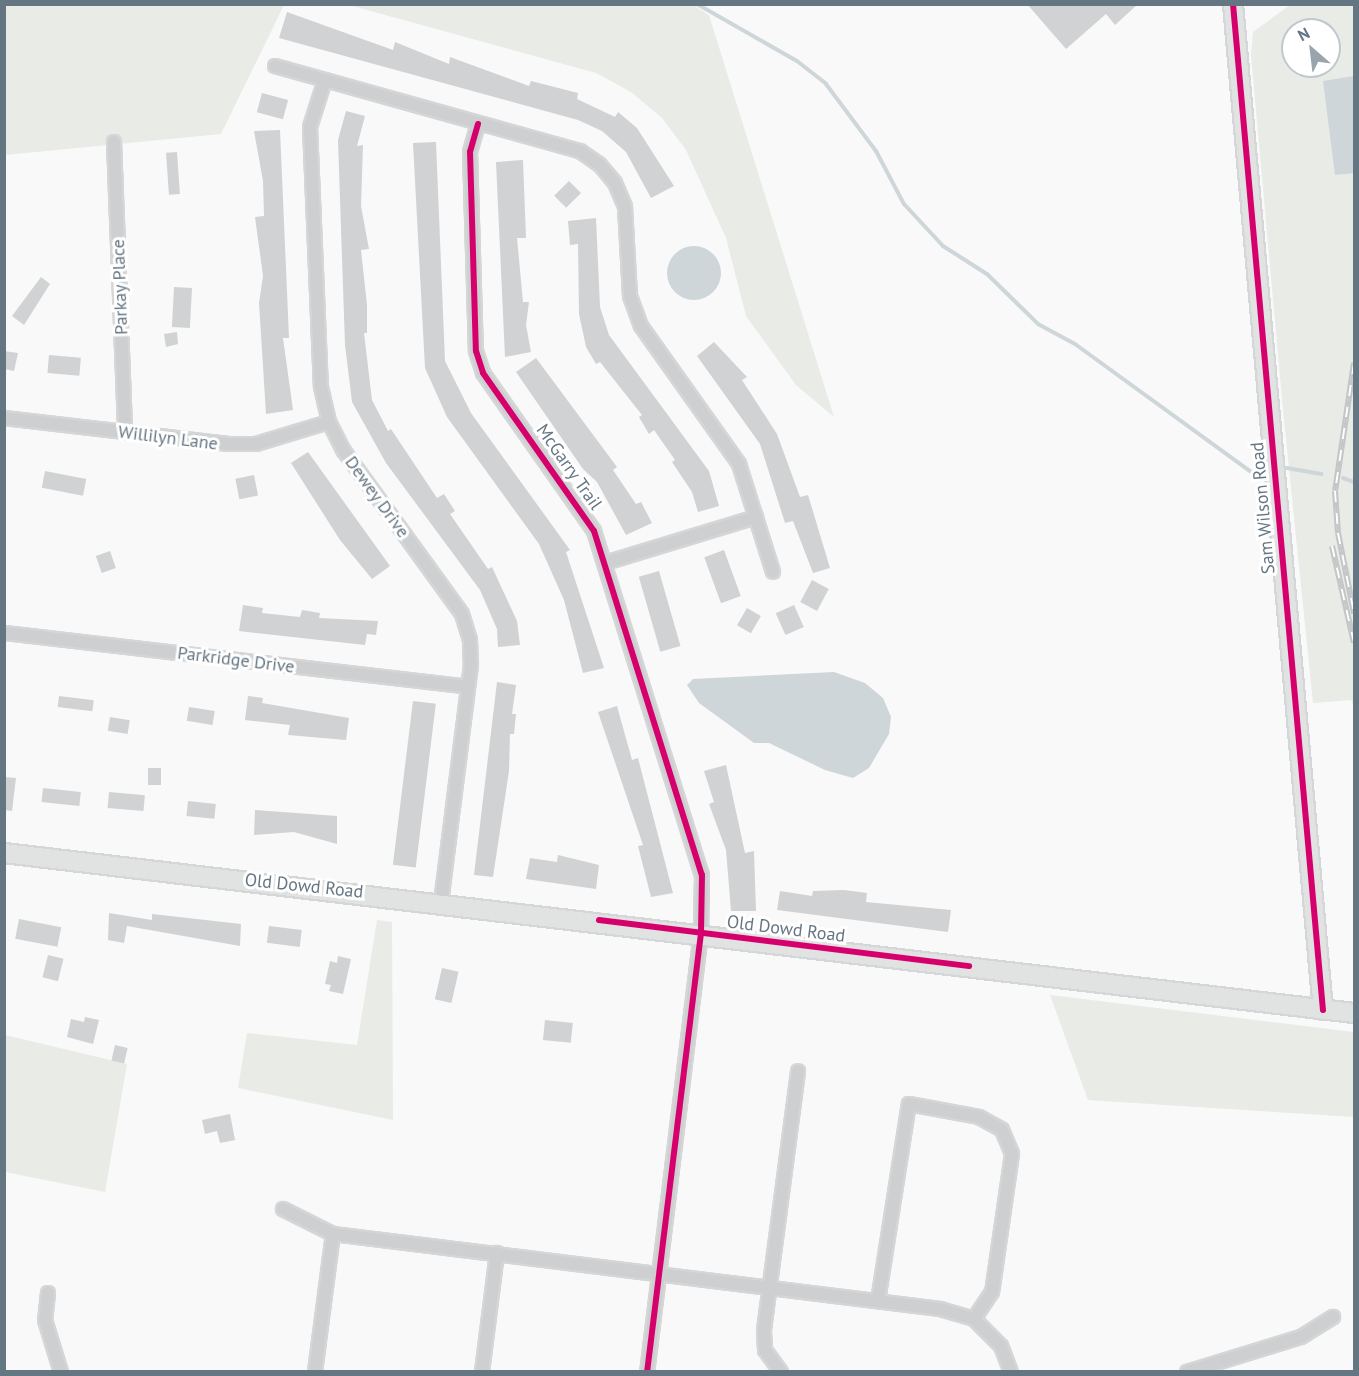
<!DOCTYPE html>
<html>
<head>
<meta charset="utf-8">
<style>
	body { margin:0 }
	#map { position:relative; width:1359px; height:1376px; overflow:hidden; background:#f9f9f9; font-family:"PT Sans",sans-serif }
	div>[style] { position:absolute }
	.green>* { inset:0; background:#e8ebe6 }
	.water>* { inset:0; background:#ced6d9 }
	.round { border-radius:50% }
	.stream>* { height:4px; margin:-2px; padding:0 2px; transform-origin:2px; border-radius:2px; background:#ced6d9 }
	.building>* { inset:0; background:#d0d2d3; transform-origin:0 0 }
	.roads { filter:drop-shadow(2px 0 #d5d6d7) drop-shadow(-2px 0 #d5d6d7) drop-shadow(0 2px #d5d6d7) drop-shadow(0 -2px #d5d6d7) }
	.street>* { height:12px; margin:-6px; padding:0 6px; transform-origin:6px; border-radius:6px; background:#cecfd0 }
	.secondary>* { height:18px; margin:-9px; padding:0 9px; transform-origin:9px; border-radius:9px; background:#e1e2e2 }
	.rail>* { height:6px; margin-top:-3px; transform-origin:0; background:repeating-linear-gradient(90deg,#fff 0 11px,#c3c5c6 0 22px); box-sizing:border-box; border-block:2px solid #c3c5c6 }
	.cycleway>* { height:6px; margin:-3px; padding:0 3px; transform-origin:3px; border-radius:3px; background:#d6006c }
	span { translate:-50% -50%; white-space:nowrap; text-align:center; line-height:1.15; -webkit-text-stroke:6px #fff; paint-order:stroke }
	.street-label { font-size:18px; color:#657683 }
	.frame { position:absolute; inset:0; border:6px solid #657683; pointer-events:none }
	.north { position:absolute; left:1281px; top:18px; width:60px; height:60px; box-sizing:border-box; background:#fff; border:2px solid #c1c8cd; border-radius:50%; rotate:332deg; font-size:16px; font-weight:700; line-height:24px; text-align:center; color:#657683 }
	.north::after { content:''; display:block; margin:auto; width:21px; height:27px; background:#99a4ac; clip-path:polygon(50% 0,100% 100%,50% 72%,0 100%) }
</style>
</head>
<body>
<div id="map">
	<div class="green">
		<div style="clip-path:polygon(5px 5px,284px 5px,221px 134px,5px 155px)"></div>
		<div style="clip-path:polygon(693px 5px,709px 15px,834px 417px,796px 385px,746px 316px,726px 238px,686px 150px,662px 118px,631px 92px,596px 73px,349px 5px)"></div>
		<div style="clip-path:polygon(evenodd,1290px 5px,1354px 5px,1354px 706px,1351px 700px,1313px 703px,1283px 410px,1251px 55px,1253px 32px,1290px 5px,1293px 30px,1329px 30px,1329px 66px,1293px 66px,1293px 30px)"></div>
		<div style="clip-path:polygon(377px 920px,392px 922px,393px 1120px,238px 1088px,247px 1033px,357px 1045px)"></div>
		<div style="clip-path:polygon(1050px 995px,1354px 1032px,1354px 1117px,1088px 1100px)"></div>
		<div style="clip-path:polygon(5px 1035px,127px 1064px,105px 1192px,5px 1172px)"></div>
	</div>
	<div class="water">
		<div style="clip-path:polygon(1354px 76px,1354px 173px,1335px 175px,1323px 81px)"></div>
		<div class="round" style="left:667px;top:246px;width:54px;height:54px"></div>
		<div style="clip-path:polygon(834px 672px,865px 683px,883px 698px,891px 717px,889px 734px,869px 768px,853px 778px,825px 770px,769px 743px,754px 743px,699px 703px,687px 685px,693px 679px)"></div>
	</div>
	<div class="stream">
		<div style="left:697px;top:4px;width:115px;rotate:29.7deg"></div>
		<div style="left:797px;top:61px;width:37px;rotate:38deg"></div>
		<div style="left:826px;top:84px;width:84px;rotate:53.3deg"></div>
		<div style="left:876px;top:151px;width:60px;rotate:62.2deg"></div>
		<div style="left:904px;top:204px;width:57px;rotate:47.1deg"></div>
		<div style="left:943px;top:246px;width:52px;rotate:32.5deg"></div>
		<div style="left:987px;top:274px;width:71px;rotate:44.4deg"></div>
		<div style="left:1038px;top:324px;width:42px;rotate:28.4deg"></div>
		<div style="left:1075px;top:344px;width:218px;rotate:36deg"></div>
		<div style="left:1287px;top:468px;width:35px;rotate:10deg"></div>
		<div style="left:1343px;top:478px;width:12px;rotate:20deg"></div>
	</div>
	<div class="building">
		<div style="clip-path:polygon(1027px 4px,1138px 4px,1115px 25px,1106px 14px,1066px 49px)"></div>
		<div style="clip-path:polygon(287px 12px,393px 50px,395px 42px,449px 64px,450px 57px,529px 86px,531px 81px,578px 93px,577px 99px,615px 117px,618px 112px,637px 128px,674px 186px,651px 198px,626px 152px,602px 131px,578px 120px,279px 38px)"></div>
		<div style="left:262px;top:93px;width:27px;height:20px;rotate:15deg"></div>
		<div style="clip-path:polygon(346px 111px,365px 116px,357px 146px,363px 145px,361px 206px,369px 249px,361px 250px,367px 305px,367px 333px,364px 333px,372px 400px,388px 431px,391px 429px,437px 498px,444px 494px,455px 511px,450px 514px,488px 569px,492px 567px,517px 621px,520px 645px,498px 647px,497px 629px,480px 590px,386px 463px,352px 402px,345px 345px,338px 140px)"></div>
		<div style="clip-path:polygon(280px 130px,289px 338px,283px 338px,293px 410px,266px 414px,259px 303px,263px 276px,255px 217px,264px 216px,263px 181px,254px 131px)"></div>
		<div style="clip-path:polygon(436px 142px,445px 361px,471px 413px,570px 550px,566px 552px,604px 668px,583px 673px,564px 600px,539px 544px,447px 417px,425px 368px,413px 143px)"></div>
		<div style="left:177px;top:152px;width:42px;height:11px;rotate:86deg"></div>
		<div style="clip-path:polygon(523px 160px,526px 238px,517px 238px,523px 302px,529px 302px,526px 325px,531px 352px,505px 357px,496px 162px)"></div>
		<div style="left:569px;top:181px;width:17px;height:21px;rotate:45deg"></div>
		<div style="clip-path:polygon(596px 218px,600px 307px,609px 335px,709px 471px,719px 506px,698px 512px,692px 492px,672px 462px,675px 460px,654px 430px,649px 434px,639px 417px,642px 415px,600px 362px,596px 364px,586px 347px,579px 314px,578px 244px,570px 245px,568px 221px)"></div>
		<div style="clip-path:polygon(41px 277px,50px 284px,24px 325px,12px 316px)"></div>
		<div style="left:174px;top:287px;width:18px;height:40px;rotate:3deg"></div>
		<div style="clip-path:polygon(177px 332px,178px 344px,166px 347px,164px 334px)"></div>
		<div style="clip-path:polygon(714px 342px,747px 377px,742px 380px,777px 434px,800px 497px,808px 495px,830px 568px,813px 573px,793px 521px,785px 523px,760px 444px,697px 356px)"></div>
		<div style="clip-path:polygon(4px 351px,18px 353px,14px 371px,4px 369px)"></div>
		<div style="left:49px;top:355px;width:32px;height:18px;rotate:5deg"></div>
		<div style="clip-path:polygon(536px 358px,617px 467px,613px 470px,636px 504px,641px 502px,652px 523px,626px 535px,597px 482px,583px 469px,516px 372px)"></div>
		<div style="clip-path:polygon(308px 452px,390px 566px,372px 579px,340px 540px,291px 463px)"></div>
		<div style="left:45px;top:471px;width:42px;height:17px;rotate:11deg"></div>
		<div style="left:254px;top:475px;width:21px;height:19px;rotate:79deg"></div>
		<div style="left:724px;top:550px;width:49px;height:21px;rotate:70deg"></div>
		<div style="left:110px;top:551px;width:18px;height:15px;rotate:71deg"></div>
		<div style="left:659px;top:571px;width:78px;height:21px;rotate:74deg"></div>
		<div style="left:812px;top:580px;width:19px;height:25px;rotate:28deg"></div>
		<div style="clip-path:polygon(243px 605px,263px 608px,262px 613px,300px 617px,302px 610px,320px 613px,319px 618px,378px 621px,376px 635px,367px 634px,365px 645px,239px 631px)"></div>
		<div style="left:794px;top:605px;width:24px;height:20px;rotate:66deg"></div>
		<div style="left:747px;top:608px;width:16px;height:20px;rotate:30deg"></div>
		<div style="clip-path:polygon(497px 682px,516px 685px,512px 714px,516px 714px,514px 734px,510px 734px,509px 771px,493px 877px,474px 875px)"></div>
		<div style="left:59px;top:696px;width:35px;height:11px;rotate:7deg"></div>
		<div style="clip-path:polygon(248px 696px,263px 698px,262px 703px,349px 718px,346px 740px,288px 735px,290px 725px,245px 720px)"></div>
		<div style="left:413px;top:701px;width:23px;height:165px;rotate:7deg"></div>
		<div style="clip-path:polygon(617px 706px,632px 760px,638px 758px,673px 893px,651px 897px,638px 846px,643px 845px,598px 712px)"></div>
		<div style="left:189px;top:707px;width:26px;height:14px;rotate:9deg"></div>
		<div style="left:110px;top:717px;width:20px;height:14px;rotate:9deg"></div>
		<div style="clip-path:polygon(726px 765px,745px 853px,754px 851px,756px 911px,731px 911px,726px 850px,709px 804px,714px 802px,704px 771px)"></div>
		<div style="left:148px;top:768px;width:13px;height:17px"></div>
		<div style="clip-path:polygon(4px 777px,16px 778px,12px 811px,4px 810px)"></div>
		<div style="left:43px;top:788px;width:38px;height:14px;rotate:6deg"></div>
		<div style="left:109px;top:792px;width:36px;height:16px;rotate:5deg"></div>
		<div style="left:188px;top:801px;width:28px;height:15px;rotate:6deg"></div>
		<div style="clip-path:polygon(255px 810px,337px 816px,337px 844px,294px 832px,254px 835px)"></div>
		<div style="clip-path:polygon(558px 855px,599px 865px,596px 889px,526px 879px,530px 858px,557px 862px)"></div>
		<div style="clip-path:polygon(844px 890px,867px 893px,866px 902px,951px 910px,948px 932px,777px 910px,780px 891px,812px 896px,813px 891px)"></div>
		<div style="clip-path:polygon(109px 913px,152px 920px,152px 914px,241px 924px,240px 946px,127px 926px,124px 943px,108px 940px)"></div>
		<div style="left:19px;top:919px;width:43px;height:20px;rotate:11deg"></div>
		<div style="left:269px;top:926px;width:33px;height:17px;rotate:7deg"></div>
		<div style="left:48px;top:955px;width:16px;height:23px;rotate:14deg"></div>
		<div style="clip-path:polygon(338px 956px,351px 959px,343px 994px,329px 991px,331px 985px,325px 984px,330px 961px,337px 963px)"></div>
		<div style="left:442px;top:968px;width:17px;height:32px;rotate:13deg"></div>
		<div style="clip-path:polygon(85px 1017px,99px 1020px,93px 1044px,67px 1037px,71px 1019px,84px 1022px)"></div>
		<div style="left:545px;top:1020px;width:28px;height:20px;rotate:6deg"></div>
		<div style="left:115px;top:1045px;width:13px;height:16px;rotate:13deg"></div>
		<div style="clip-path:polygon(230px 1114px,235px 1140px,220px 1143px,217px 1131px,205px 1134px,202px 1120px)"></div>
	</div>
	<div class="roads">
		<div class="street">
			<div style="left:275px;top:66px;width:317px;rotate:15.6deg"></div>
			<div style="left:580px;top:151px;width:24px;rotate:35deg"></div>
			<div style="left:600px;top:165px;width:23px;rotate:50deg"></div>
			<div style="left:615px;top:183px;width:26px;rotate:67deg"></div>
			<div style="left:625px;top:207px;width:89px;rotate:86.8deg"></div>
			<div style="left:630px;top:296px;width:32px;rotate:70deg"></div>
			<div style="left:641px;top:326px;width:169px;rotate:54.6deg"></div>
			<div style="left:739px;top:464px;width:113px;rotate:72.5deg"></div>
			<div style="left:325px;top:80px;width:49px;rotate:107.7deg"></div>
			<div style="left:310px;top:127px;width:260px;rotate:87.6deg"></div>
			<div style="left:321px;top:387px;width:36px;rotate:77deg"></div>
			<div style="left:329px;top:422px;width:33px;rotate:63deg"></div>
			<div style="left:344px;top:451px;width:201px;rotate:54.1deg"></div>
			<div style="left:462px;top:614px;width:27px;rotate:73deg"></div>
			<div style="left:470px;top:640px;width:25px;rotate:88deg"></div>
			<div style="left:471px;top:665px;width:238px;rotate:97.2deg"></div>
			<div style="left:478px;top:124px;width:29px;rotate:106deg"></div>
			<div style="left:470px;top:152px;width:199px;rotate:88.3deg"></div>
			<div style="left:476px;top:351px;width:23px;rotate:72deg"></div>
			<div style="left:483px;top:373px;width:193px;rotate:54.9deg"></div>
			<div style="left:594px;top:531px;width:361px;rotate:72.6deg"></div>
			<div style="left:702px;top:875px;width:58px;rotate:91deg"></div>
			<div style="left:701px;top:933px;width:442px;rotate:97deg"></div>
			<div style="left:114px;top:142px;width:291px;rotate:87.8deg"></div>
			<div style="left:4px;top:418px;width:226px;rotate:6.6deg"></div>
			<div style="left:229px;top:444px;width:27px"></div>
			<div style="left:256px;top:444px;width:76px;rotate:-16.8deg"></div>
			<div style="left:605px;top:563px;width:158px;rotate:-16.9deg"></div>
			<div style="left:4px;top:633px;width:467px;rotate:6.6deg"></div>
			<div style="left:283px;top:1209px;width:56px;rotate:26.6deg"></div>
			<div style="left:333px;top:1234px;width:612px;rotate:7.04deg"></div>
			<div style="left:940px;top:1309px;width:35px;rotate:16deg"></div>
			<div style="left:974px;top:1319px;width:38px;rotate:45deg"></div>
			<div style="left:1001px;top:1346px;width:28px;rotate:69deg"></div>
			<div style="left:48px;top:1293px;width:27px;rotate:96deg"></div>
			<div style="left:45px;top:1320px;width:54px;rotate:72.9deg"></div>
			<div style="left:878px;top:1301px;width:199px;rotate:-81.1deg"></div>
			<div style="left:909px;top:1104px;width:71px;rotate:10.5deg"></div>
			<div style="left:979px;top:1117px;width:26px;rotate:29deg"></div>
			<div style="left:1002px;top:1130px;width:26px;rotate:67deg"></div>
			<div style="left:1012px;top:1154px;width:139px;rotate:98.2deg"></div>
			<div style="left:992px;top:1292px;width:32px;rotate:124deg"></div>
			<div style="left:315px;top:1372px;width:139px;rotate:-82.6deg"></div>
			<div style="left:482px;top:1372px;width:120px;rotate:-82.8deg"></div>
			<div style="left:781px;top:1372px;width:27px;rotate:-126deg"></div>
			<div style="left:765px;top:1350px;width:20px;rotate:-93deg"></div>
			<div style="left:764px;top:1330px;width:261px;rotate:-82.5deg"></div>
			<div style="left:1187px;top:1372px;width:119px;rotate:-17.1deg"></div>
			<div style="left:1301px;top:1337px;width:38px;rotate:-32deg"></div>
		</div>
		<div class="secondary">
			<div style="left:1233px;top:4px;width:1010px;rotate:84.89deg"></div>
			<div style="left:4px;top:853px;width:1359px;rotate:6.76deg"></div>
		</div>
	</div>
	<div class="rail">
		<div style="left:1354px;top:363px;width:129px;rotate:98.4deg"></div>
		<div style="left:1335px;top:491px;width:42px;rotate:85.9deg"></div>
		<div style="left:1338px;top:533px;width:82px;rotate:78.7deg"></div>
		<div style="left:1332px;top:546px;width:99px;rotate:77.2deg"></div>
	</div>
	<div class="cycleway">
		<div style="left:1233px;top:4px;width:1010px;rotate:84.89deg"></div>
		<div style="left:478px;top:124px;width:29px;rotate:106deg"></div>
		<div style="left:470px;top:152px;width:199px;rotate:88.3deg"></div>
		<div style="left:476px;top:351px;width:23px;rotate:72deg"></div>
		<div style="left:483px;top:373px;width:193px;rotate:54.9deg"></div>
		<div style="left:594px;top:531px;width:361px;rotate:72.6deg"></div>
		<div style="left:702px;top:875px;width:58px;rotate:91deg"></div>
		<div style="left:701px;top:933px;width:442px;rotate:97deg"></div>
		<div style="left:599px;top:920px;width:373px;rotate:7.1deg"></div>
	</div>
	<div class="street-label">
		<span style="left:120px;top:287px;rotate:-92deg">Parkay Place</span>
		<span style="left:168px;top:438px;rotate:7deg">Willilyn Lane</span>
		<span style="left:569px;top:467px;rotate:55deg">McGarry Trail</span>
		<span style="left:377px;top:497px;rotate:54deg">Dewey Drive</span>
		<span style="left:1263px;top:508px;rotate:-95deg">Sam Wilson Road</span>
		<span style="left:236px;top:660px;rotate:7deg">Parkridge Drive</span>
		<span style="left:304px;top:886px;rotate:6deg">Old Dowd Road</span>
		<span style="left:786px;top:929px;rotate:7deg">Old Dowd Road</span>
	</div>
	<div class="frame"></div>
	<div class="north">N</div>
</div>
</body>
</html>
